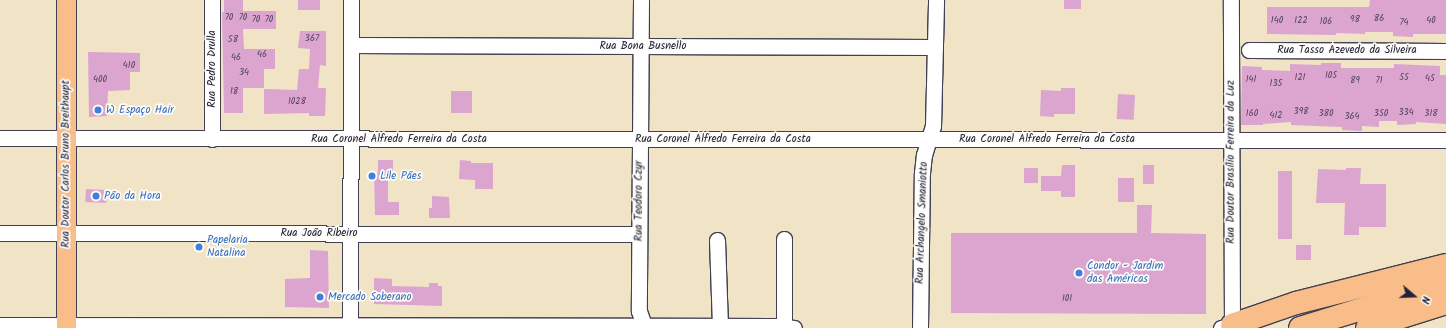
<!DOCTYPE html>
<html>
<head>
<meta charset="utf-8">
<style>
	body { margin:0 }
	#map { position:relative; width:1446px; height:328px; overflow:hidden; background:#f0e3c6; font-family:Kalam,sans-serif }
	div>[style] { position:absolute }
	.building>* { inset:0; background:#dca5d0; transform-origin:0 0 }
	.roads { filter:drop-shadow(1px 0 #413f50) drop-shadow(-1px 0 #413f50) drop-shadow(0 1px #413f50) drop-shadow(0 -1px #413f50) }
	.minor>* { height:15px; margin:-7.5px; padding:0 7.5px; transform-origin:7.5px; border-radius:7.5px; background:#fff }
	.major>* { height:19px; margin:-9.5px; padding:0 9.5px; transform-origin:9.5px; border-radius:9.5px; background:#f8bd88 }
	.highway>* { height:22px; margin:-11px; padding:0 11px; transform-origin:11px; border-radius:11px; background:#f8bd88 }
	.dots>* { width:11px; height:11px; translate:-50% -50%; box-sizing:border-box; border:2px solid #fdfcf7; border-radius:50% }
	span { translate:-50% -50%; white-space:nowrap; text-align:center; line-height:1.15; -webkit-text-stroke:3.5px #fdfcf7; paint-order:stroke }
	.number-label { font-size:9px; color:#504360 }
	.number-label span { -webkit-text-stroke-width:0 }
	.street-label { font-size:11px; color:#22223b }
	.shop-label { font-size:11px; color:#366cbe }
	.left { translate:0 -50%; text-align:left }
	.north { position:absolute; left:1394px; top:276px; width:40px; height:40px; -webkit-text-stroke:3px #fdfcf7; paint-order:stroke; rotate:109deg; font-size:11px; font-weight:700; line-height:16px; text-align:center; color:#22223b }
	.north::after { content:''; display:block; margin:auto; width:14px; height:18px; background:#22223b; clip-path:polygon(50% 0,100% 100%,50% 72%,0 100%) }
</style>
</head>
<body>
<div id="map">
	<div class="building">
		<div style="clip-path:polygon(224px 0,243px 0,243px 11px,276px 11px,276px 29px,243px 29px,244px 49px,275px 49px,275px 69px,264px 69px,264px 88px,243px 88px,243px 113px,224px 113px,222px 12px,224px 12px)"></div>
		<div style="left:298px;top:0;width:22px;height:10px"></div>
		<div style="left:1064px;top:0;width:17px;height:9px"></div>
		<div style="clip-path:polygon(1370px 0,1446px 0,1446px 34px,1413px 34px,1413px 37px,1393px 36px,1393px 32px,1365px 32px,1365px 34px,1336px 33px,1336px 35px,1267px 34px,1267px 7px,1369px 7px)"></div>
		<div style="clip-path:polygon(300px 31px,326px 31px,326px 66px,320px 65px,318px 88px,326px 88px,325px 116px,309px 116px,309px 113px,264px 114px,264px 89px,297px 90px,299px 69px,309px 69px,310px 49px,298px 48px)"></div>
		<div style="clip-path:polygon(88px 52px,140px 53px,140px 72px,130px 72px,130px 90px,108px 91px,107px 116px,89px 117px)"></div>
		<div style="clip-path:polygon(1321px 63px,1341px 63px,1341px 68px,1394px 68px,1394px 64px,1440px 66px,1440px 75px,1446px 75px,1446px 124px,1416px 122px,1416px 124px,1397px 125px,1397px 121px,1379px 121px,1379px 127px,1362px 126px,1362px 131px,1342px 130px,1342px 127px,1291px 125px,1291px 122px,1263px 124px,1263px 125px,1241px 125px,1242px 66px,1262px 67px,1262px 70px,1290px 71px,1290px 64px,1321px 65px)"></div>
		<div style="clip-path:polygon(1061px 88px,1075px 88px,1075px 114px,1054px 114px,1054px 117px,1040px 116px,1041px 90px,1061px 91px)"></div>
		<div style="left:451px;top:91px;width:21px;height:22px"></div>
		<div style="left:1118px;top:94px;width:17px;height:25px;rotate:3deg"></div>
		<div style="clip-path:polygon(378px 160px,393px 160px,393px 178px,388px 178px,388px 202px,399px 202px,399px 215px,375px 215px,374px 173px,378px 173px)"></div>
		<div style="clip-path:polygon(460px 160px,471px 161px,471px 163px,493px 163px,493px 189px,475px 189px,475px 180px,459px 179px)"></div>
		<div style="clip-path:polygon(1062px 165px,1075px 165px,1075px 197px,1061px 197px,1061px 191px,1041px 191px,1041px 176px,1061px 176px)"></div>
		<div style="left:1143px;top:165px;width:11px;height:19px"></div>
		<div style="left:1024px;top:168px;width:14px;height:15px"></div>
		<div style="clip-path:polygon(1346px 168px,1361px 168px,1360px 184px,1386px 184px,1386px 227px,1359px 227px,1359px 235px,1344px 235px,1345px 203px,1316px 203px,1318px 169px,1346px 170px)"></div>
		<div style="left:1278px;top:171px;width:14px;height:68px"></div>
		<div style="left:1118px;top:178px;width:16px;height:24px"></div>
		<div style="left:86px;top:189px;width:21px;height:13px;rotate:3deg"></div>
		<div style="clip-path:polygon(432px 196px,449px 197px,450px 218px,429px 218px,429px 208px,432px 208px)"></div>
		<div style="clip-path:polygon(1137px 205px,1152px 205px,1151px 233px,1206px 234px,1206px 314px,951px 313px,951px 233px,1137px 233px)"></div>
		<div style="left:1296px;top:245px;width:15px;height:15px"></div>
		<div style="clip-path:polygon(310px 250px,328px 251px,329px 308px,285px 307px,285px 279px,310px 278px)"></div>
		<div style="clip-path:polygon(374px 278px,392px 279px,392px 286px,429px 287px,429px 283px,438px 283px,438px 286px,442px 286px,442px 306px,374px 304px)"></div>
	</div>
	<div class="roads">
		<div class="minor">
			<div style="left:641px;top:0;width:311px;rotate:90.4deg"></div>
			<div style="left:639px;top:311px;width:18px;rotate:71deg"></div>
			<div style="left:351px;top:45px;width:584px;rotate:0.2deg"></div>
			<div style="left:1249px;top:50px;width:197px;rotate:0.3deg"></div>
			<div style="left:0;top:138px;width:1446px;rotate:0.08deg"></div>
			<div style="left:212px;top:139px;width:139px;rotate:-90deg"></div>
			<div style="left:0;top:233px;width:639px;rotate:0.09deg"></div>
			<div style="left:784px;top:239px;width:87px;rotate:90deg"></div>
			<div style="left:717px;top:240px;width:85px;rotate:88deg"></div>
			<div style="left:0;top:325px;width:776px;rotate:0.07deg"></div>
			<div style="left:776px;top:326px;width:18px;rotate:6deg"></div>
			<div style="left:350px;top:328px;width:328px;rotate:-89.8deg"></div>
			<div style="left:920px;top:328px;width:155px;rotate:-89.3deg"></div>
			<div style="left:922px;top:173px;width:18px;rotate:-84deg"></div>
			<div style="left:924px;top:155px;width:30px;rotate:-73deg"></div>
			<div style="left:933px;top:126px;width:126px;rotate:-88.6deg"></div>
			<div style="left:1221px;top:328px;width:11px;rotate:-15deg"></div>
			<div style="left:1232px;top:325px;width:325px;rotate:-90.2deg"></div>
		</div>
		<div class="major">
			<div style="left:66px;top:0;width:328px;rotate:90deg"></div>
		</div>
		<div class="highway">
			<div style="left:1232px;top:325px;width:68px;rotate:-19deg"></div>
			<div style="left:1296px;top:303px;width:155px;rotate:-14.2deg"></div>
			<div style="left:1300px;top:328px;width:153px;rotate:-17.1deg"></div>
			<div style="left:1367px;top:328px;width:83px;rotate:-17.6deg"></div>
		</div>
	</div>
	<div class="dots">
		<div style="left:98px;top:110px;background:#3f7fe0"></div>
		<div style="left:372px;top:176px;background:#3f7fe0"></div>
		<div style="left:96px;top:196px;background:#3f7fe0"></div>
		<div style="left:199px;top:247px;background:#3f7fe0"></div>
		<div style="left:1079px;top:273px;background:#3f7fe0"></div>
		<div style="left:320px;top:297px;background:#3f7fe0"></div>
	</div>
	<div class="number-label">
		<span style="left:229px;top:18px">70</span>
		<span style="left:243px;top:18px">70</span>
		<span style="left:1379px;top:19px">86</span>
		<span style="left:256px;top:20px">70</span>
		<span style="left:269px;top:20px">70</span>
		<span style="left:1355px;top:20px">98</span>
		<span style="left:1277px;top:21px">140</span>
		<span style="left:1301px;top:21px">122</span>
		<span style="left:1431px;top:21px">40</span>
		<span style="left:1326px;top:22px">106</span>
		<span style="left:1404px;top:23px">74</span>
		<span style="left:312px;top:39px">367</span>
		<span style="left:233px;top:40px">58</span>
		<span style="left:262px;top:55px">46</span>
		<span style="left:236px;top:58px">46</span>
		<span style="left:129px;top:66px">410</span>
		<span style="left:244px;top:73px">34</span>
		<span style="left:1331px;top:76px">105</span>
		<span style="left:1300px;top:78px">121</span>
		<span style="left:1404px;top:78px">55</span>
		<span style="left:1430px;top:79px">45</span>
		<span style="left:100px;top:80px">400</span>
		<span style="left:1251px;top:80px">141</span>
		<span style="left:1355px;top:81px">89</span>
		<span style="left:1379px;top:81px">71</span>
		<span style="left:1276px;top:84px">135</span>
		<span style="left:234px;top:92px">18</span>
		<span style="left:297px;top:102px">1028</span>
		<span style="left:1301px;top:112px">398</span>
		<span style="left:1406px;top:113px">334</span>
		<span style="left:1252px;top:114px">160</span>
		<span style="left:1326px;top:114px">380</span>
		<span style="left:1381px;top:114px">350</span>
		<span style="left:1431px;top:114px">318</span>
		<span style="left:1276px;top:116px">412</span>
		<span style="left:1352px;top:117px">364</span>
		<span style="left:1067px;top:299px">101</span>
	</div>
	<div class="street-label">
		<span style="left:643px;top:46px">Rua Bona Busnello</span>
		<span style="left:1347px;top:50px">Rua Tasso Azevedo da Silveira</span>
		<span style="left:212px;top:69px;rotate:-90deg">Rua Pedro Drulla</span>
		<span style="left:399px;top:139px">Rua Coronel Alfredo Ferreira da Costa</span>
		<span style="left:723px;top:139px">Rua Coronel Alfredo Ferreira da Costa</span>
		<span style="left:1047px;top:139px">Rua Coronel Alfredo Ferreira da Costa</span>
		<span style="left:1231px;top:162px;rotate:-90deg">Rua Doutor Brasílio Ferreira da Luz</span>
		<span style="left:66px;top:164px;rotate:-90deg">Rua Doutor Carlos Bruno Breithaupt</span>
		<span style="left:639px;top:201px;rotate:-90deg">Rua Teodoro Czyr</span>
		<span style="left:922px;top:223px;rotate:-88deg">Rua Archangelo Smaniotto</span>
		<span style="left:319px;top:233px">Rua João Ribeiro</span>
	</div>
	<div class="shop-label">
		<span class="left" style="left:106px;top:110px">W Espaço Hair</span>
		<span class="left" style="left:380px;top:176px">Lile Pães</span>
		<span class="left" style="left:104px;top:196px">Pão da Hora</span>
		<span class="left" style="left:207px;top:247px">Papelaria<br>Natalina</span>
		<span class="left" style="left:1087px;top:273px">Condor - Jardim<br>das Américas</span>
		<span class="left" style="left:328px;top:297px">Mercado Soberano</span>
	</div>
	<div class="north">N</div>
</div>
</body>
</html>
